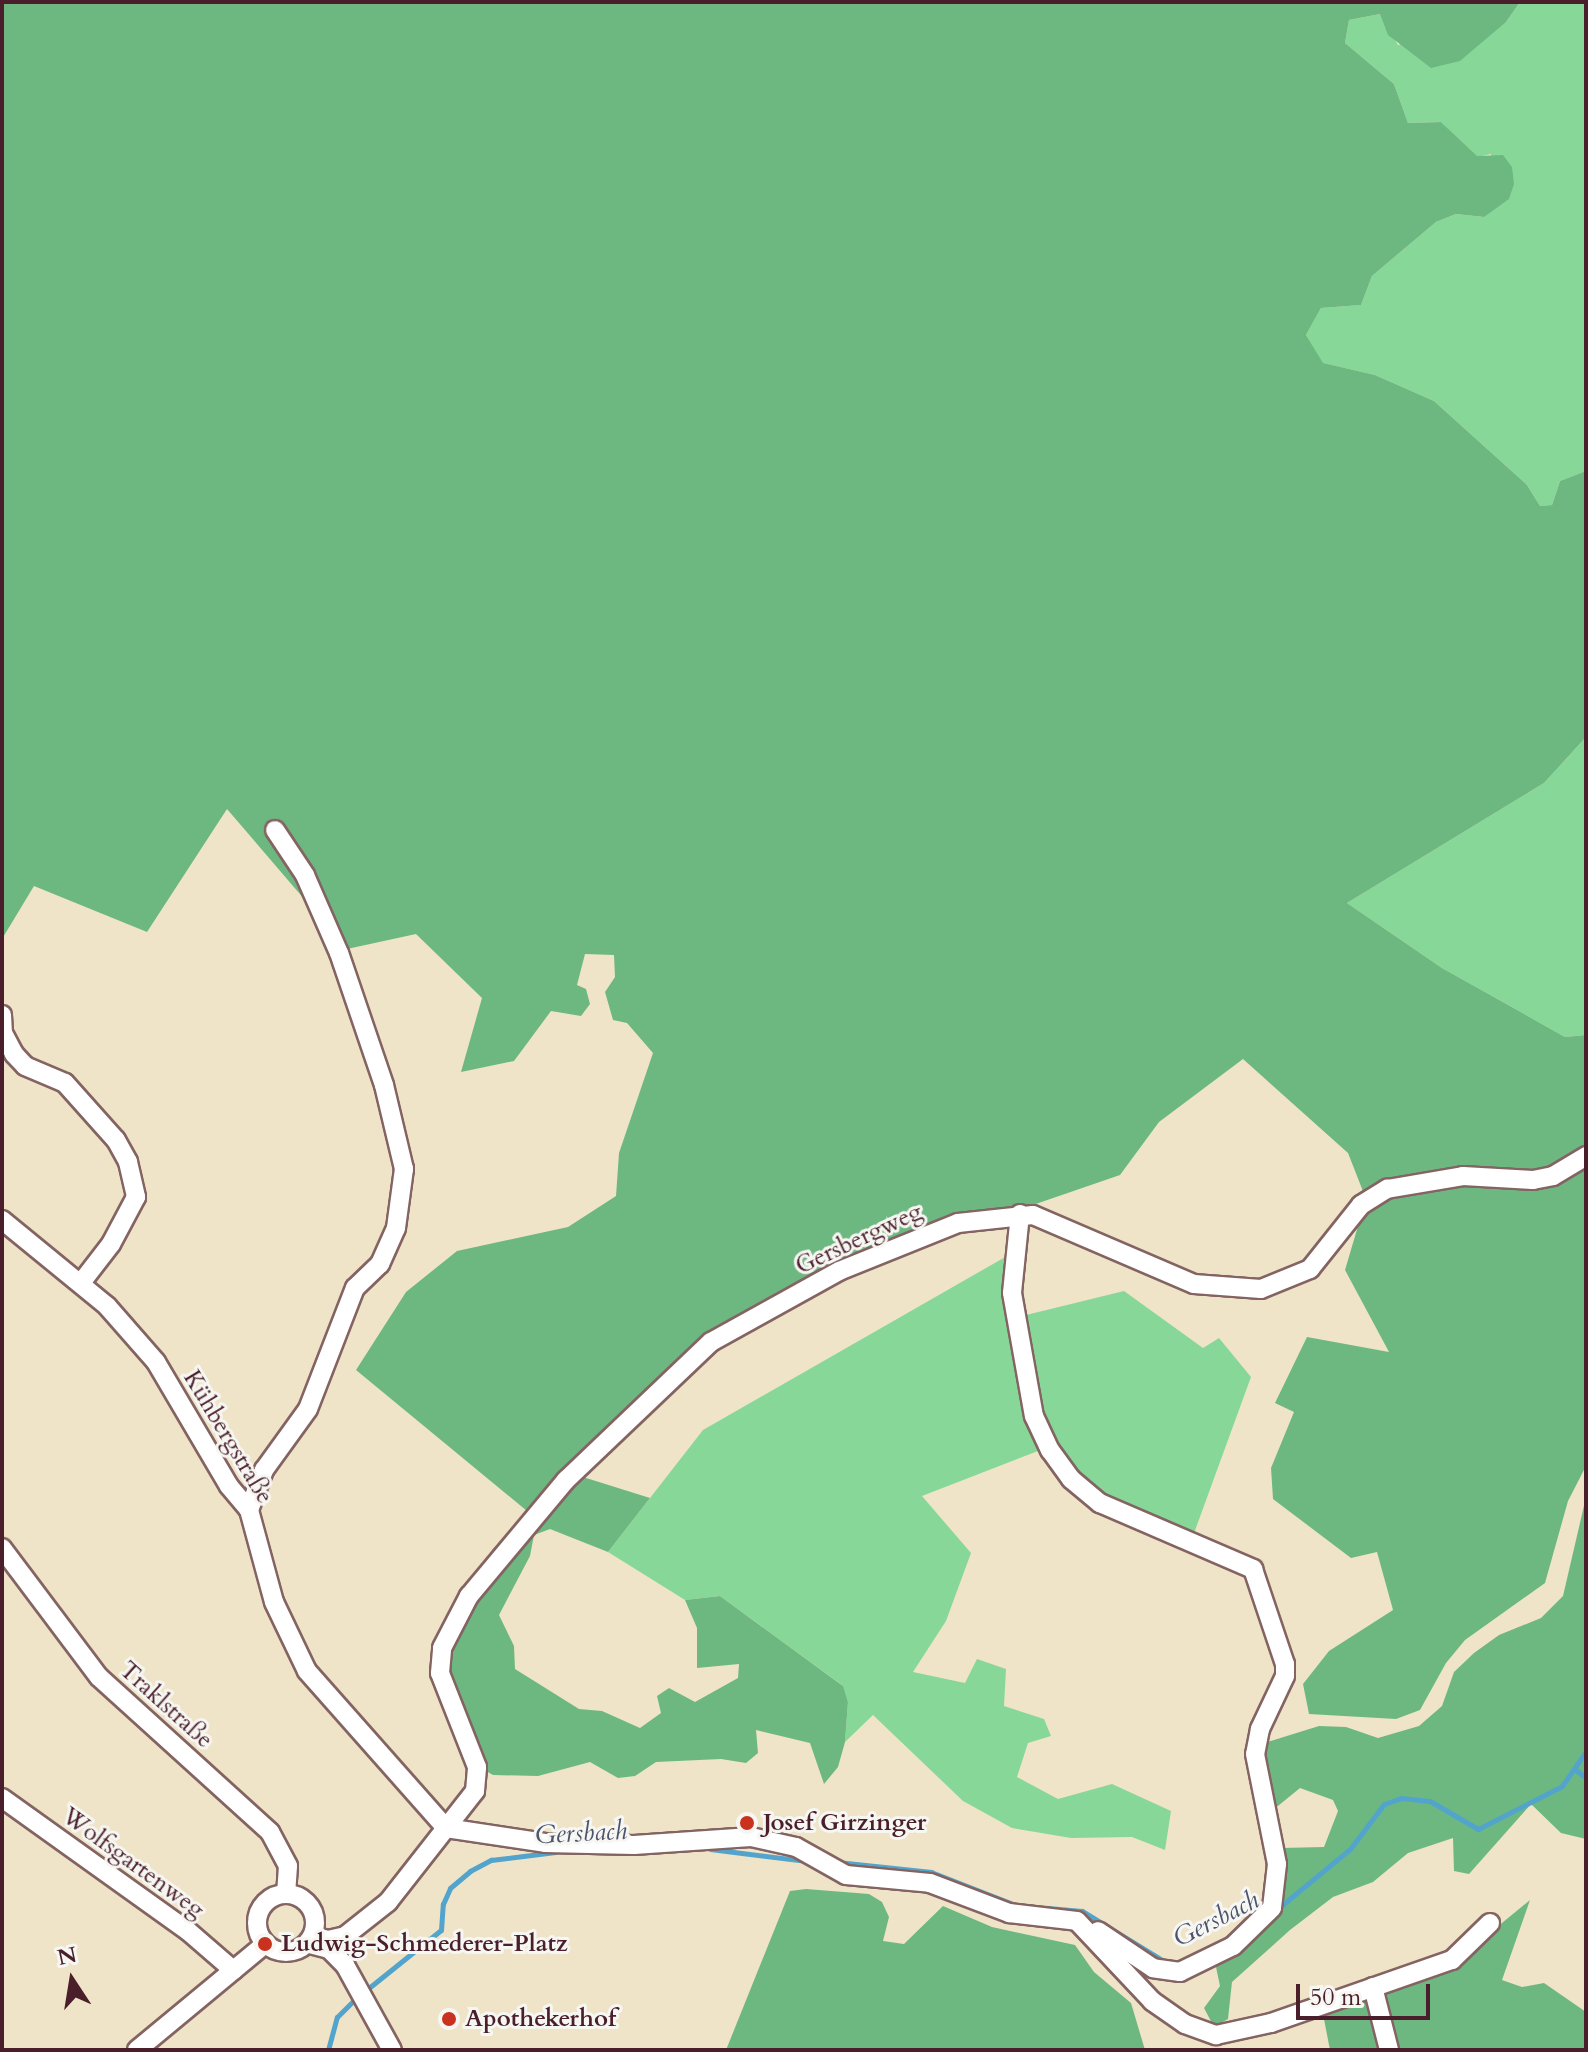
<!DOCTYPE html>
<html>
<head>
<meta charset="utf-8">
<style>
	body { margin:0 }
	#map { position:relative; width:1588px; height:2052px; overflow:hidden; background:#efe4c8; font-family:Cardo,serif }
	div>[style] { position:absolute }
	.green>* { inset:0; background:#87d898 }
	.forest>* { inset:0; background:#6db880 }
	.stream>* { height:5px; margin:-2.5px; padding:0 2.5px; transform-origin:2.5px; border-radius:2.5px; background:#52a4cd }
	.roads { filter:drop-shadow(2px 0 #846462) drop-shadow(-2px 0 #846462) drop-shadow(0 2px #846462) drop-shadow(0 -2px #846462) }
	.street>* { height:18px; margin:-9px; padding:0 9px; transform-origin:9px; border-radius:9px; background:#fff }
	.street>.ring { margin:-9px; padding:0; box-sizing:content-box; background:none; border:18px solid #fff; border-radius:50% }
	.dots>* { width:22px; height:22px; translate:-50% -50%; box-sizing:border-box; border:4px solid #f6f6f2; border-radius:50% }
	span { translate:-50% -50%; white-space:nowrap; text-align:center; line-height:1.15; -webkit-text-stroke:6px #f6f6f2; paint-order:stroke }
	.street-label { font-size:24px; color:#4a1f2b }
	.poi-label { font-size:24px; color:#4a1f2b; font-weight:700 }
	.left { translate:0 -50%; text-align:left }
	.water-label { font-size:26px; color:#4d546c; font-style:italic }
	.frame { position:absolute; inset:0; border:4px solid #4a1f2b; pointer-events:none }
	.north { position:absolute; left:32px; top:1940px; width:80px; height:80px; -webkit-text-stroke:6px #f6f6f2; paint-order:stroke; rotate:348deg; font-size:22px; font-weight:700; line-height:32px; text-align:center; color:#4a1f2b }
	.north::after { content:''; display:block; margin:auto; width:28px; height:36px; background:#4a1f2b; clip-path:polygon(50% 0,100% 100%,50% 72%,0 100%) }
	.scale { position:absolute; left:1296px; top:1984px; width:134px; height:36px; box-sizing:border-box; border:4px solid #4a1f2b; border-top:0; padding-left:10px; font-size:24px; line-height:28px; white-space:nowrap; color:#4a1f2b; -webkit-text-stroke:6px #f6f6f2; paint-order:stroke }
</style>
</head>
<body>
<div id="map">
	<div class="green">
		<div style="clip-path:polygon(1520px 2px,1586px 2px,1586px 471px,1560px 481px,1552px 505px,1540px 506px,1527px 485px,1434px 401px,1375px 375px,1322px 363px,1306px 335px,1321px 308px,1361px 305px,1372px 276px,1436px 222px,1456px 214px,1484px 217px,1491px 154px,1477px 157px,1441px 122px,1408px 123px,1394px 84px,1345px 43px,1349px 20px,1380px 14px,1398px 45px,1506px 22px)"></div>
		<div style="clip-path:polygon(1586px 737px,1586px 1035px,1565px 1037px,1442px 968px,1347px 903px,1544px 783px)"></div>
		<div style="clip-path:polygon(1007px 1256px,1022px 1316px,1124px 1291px,1203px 1348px,1219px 1338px,1251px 1377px,1193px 1536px,1101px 1497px,1043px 1449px,922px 1496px,971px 1553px,946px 1621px,913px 1672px,965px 1683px,977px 1659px,1006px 1669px,1004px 1706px,1044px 1719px,1051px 1736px,1028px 1743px,1017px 1777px,1058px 1799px,1112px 1784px,1171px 1811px,1165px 1850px,1132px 1837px,1071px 1838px,1012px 1828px,963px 1801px,873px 1715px,845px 1742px,848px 1702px,842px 1685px,720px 1596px,685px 1600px,608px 1552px,703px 1430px)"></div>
	</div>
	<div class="forest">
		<div style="clip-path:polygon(2px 2px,1520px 2px,1506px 22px,1460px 61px,1431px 68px,1388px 35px,1380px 14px,1349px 20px,1345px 43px,1394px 84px,1408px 123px,1441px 122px,1477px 156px,1503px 155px,1512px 167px,1514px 184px,1509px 199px,1484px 217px,1456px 214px,1436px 222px,1372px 276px,1361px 305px,1321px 308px,1306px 335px,1323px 363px,1375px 375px,1434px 401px,1527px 485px,1540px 506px,1552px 505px,1560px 481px,1586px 471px,1586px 737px,1544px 783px,1347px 903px,1442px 968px,1565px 1037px,1586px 1035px,1586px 1466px,1568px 1501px,1545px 1583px,1465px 1640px,1446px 1663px,1420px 1710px,1396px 1719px,1309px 1714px,1303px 1684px,1329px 1651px,1393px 1610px,1377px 1552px,1351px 1558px,1273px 1499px,1271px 1468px,1294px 1412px,1275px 1403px,1307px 1337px,1389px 1352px,1345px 1270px,1366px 1199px,1348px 1153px,1243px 1059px,1159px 1122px,1120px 1175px,1027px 1207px,927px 1226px,721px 1325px,567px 1472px,650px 1498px,608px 1552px,550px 1529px,534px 1535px,530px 1556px,499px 1615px,514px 1646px,515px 1669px,579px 1709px,602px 1711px,640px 1728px,661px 1713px,657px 1696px,669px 1688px,695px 1702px,738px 1678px,739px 1664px,697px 1668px,697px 1628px,685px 1600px,720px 1596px,843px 1686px,848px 1702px,845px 1742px,838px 1767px,824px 1784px,810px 1743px,756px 1730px,758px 1753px,746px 1763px,721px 1759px,656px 1762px,635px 1776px,618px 1778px,590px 1762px,538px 1776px,493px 1775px,465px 1759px,432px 1676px,438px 1646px,492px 1550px,527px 1511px,356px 1370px,406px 1292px,457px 1251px,568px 1227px,616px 1196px,619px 1153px,653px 1053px,627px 1023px,613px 1020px,605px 992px,615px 977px,614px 955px,585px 954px,577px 985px,586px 989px,590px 1004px,581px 1016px,551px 1011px,514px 1061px,461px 1072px,482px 998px,416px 934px,347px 949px,227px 809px,147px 932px,34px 886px,2px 939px)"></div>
		<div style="clip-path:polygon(1586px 1497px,1586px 1839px,1561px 1833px,1531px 1804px,1469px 1874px,1454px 1871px,1453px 1838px,1408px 1853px,1373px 1882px,1333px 1897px,1290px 1930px,1232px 1982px,1228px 2019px,1214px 2027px,1204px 2008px,1220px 1986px,1216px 1967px,1278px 1913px,1281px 1848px,1324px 1847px,1338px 1811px,1333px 1800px,1300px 1788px,1273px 1810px,1264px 1743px,1319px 1726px,1346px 1727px,1378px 1738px,1419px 1726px,1442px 1706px,1454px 1672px,1474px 1653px,1499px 1635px,1541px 1618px,1563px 1596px)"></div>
		<div style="clip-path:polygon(806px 1889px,869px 1894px,882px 1902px,889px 1917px,883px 1941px,904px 1944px,943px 1906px,992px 1927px,1075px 1945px,1094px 1972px,1131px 2003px,1145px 2050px,726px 2050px,790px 1891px)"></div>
		<div style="clip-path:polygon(1530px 1900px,1502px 1980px,1522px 1987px,1544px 1983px,1586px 2012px,1586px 2050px,1398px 2050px,1384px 1986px,1491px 1932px)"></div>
		<div style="clip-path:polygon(1371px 1999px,1381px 2050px,1330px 2050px,1323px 2014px)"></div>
	</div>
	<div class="stream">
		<div style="left:1576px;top:1770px;width:13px;rotate:39deg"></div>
		<div style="left:710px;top:1849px;width:98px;rotate:7.1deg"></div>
		<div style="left:837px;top:1862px;width:95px;rotate:6.1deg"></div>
		<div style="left:931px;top:1872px;width:90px;rotate:21.4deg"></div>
		<div style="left:1025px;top:1906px;width:57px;rotate:5deg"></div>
		<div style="left:1082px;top:1911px;width:96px;rotate:31.4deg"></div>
		<div style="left:1276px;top:1910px;width:96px;rotate:-39.5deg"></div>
		<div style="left:1350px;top:1849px;width:56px;rotate:-52.9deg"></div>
		<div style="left:1384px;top:1804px;width:18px;rotate:-19deg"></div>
		<div style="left:1401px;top:1798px;width:29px;rotate:6deg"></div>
		<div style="left:1430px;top:1801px;width:56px;rotate:30.3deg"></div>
		<div style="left:1478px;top:1829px;width:94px;rotate:-27.1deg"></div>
		<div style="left:1562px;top:1786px;width:42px;rotate:-55.6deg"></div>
		<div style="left:365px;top:1991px;width:97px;rotate:-38.8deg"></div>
		<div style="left:441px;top:1930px;width:26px;rotate:-86deg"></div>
		<div style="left:443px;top:1904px;width:17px;rotate:-66deg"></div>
		<div style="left:450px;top:1888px;width:26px;rotate:-40deg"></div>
		<div style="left:470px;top:1871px;width:24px;rotate:-28deg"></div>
		<div style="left:491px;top:1860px;width:65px;rotate:-7deg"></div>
		<div style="left:328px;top:2050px;width:34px;rotate:-75deg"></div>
		<div style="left:337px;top:2017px;width:28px;rotate:-45deg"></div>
	</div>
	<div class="roads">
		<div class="street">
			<div style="left:2px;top:1015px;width:18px;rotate:87deg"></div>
			<div style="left:3px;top:1033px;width:24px;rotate:62deg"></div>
			<div style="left:14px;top:1054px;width:16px;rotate:47deg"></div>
			<div style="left:25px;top:1066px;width:43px;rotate:23deg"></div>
			<div style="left:65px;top:1083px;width:76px;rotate:48.2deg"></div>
			<div style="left:116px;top:1140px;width:25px;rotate:61deg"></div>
			<div style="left:128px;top:1162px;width:36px;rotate:77deg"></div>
			<div style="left:136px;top:1197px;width:53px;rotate:118deg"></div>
			<div style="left:111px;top:1244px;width:49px;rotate:127.6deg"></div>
			<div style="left:1020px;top:1214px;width:79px;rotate:95.8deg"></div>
			<div style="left:1012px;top:1293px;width:125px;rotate:79.9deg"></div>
			<div style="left:1034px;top:1416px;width:38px;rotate:65deg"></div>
			<div style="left:1050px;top:1450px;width:36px;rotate:54deg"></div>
			<div style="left:1071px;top:1479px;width:38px;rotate:40deg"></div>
			<div style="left:1100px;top:1503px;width:167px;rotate:23.3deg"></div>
			<div style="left:1253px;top:1569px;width:100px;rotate:71.4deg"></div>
			<div style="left:1285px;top:1664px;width:12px;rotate:90deg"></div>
			<div style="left:1285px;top:1676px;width:59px;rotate:115.3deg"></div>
			<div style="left:1260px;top:1729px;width:25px;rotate:101deg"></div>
			<div style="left:1255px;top:1754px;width:112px;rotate:78.7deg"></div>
			<div style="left:1277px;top:1864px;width:44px;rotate:96.5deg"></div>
			<div style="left:1272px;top:1908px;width:54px;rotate:135.7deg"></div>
			<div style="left:1233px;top:1946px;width:59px;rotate:153.9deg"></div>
			<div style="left:1180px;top:1972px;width:27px;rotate:-172deg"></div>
			<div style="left:1153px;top:1968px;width:66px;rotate:-146.1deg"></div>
			<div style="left:2px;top:1220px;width:136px;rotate:39.3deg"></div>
			<div style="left:107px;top:1306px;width:74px;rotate:48.8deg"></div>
			<div style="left:156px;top:1362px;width:144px;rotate:59.5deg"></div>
			<div style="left:229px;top:1486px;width:31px;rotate:50deg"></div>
			<div style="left:249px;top:1510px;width:95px;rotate:74.8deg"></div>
			<div style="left:274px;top:1602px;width:76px;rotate:64.4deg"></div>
			<div style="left:307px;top:1671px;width:210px;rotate:48.5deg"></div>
			<div style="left:446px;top:1828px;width:100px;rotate:8.6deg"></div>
			<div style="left:545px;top:1843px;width:89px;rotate:1.3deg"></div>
			<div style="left:634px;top:1845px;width:117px;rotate:-3.9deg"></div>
			<div style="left:751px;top:1837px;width:46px;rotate:12.5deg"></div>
			<div style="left:796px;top:1847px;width:57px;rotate:29.2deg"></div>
			<div style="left:846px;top:1875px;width:84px;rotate:5.4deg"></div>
			<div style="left:930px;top:1883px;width:85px;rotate:20.8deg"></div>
			<div style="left:1009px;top:1913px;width:68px;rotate:6.7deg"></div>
			<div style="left:1077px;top:1921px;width:110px;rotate:46.8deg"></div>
			<div style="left:1152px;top:2001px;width:40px;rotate:34.9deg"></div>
			<div style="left:1185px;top:2024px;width:33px;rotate:20deg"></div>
			<div style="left:1216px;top:2035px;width:56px;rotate:-12.3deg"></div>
			<div style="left:1271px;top:2023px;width:192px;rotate:-19.2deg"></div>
			<div style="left:1452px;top:1960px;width:53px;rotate:-44.2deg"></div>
			<div style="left:249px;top:1510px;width:43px;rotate:-69.4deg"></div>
			<div style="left:264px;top:1470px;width:75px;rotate:-54.2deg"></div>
			<div style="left:308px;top:1409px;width:130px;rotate:-68.8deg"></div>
			<div style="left:355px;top:1288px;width:35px;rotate:-44deg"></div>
			<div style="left:380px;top:1264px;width:39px;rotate:-66deg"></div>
			<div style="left:396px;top:1228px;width:60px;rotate:-82.3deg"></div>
			<div style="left:404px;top:1169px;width:86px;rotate:-103.4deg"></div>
			<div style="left:384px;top:1085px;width:139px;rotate:-108.8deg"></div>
			<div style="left:339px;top:953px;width:85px;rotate:-113.6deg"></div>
			<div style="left:305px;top:875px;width:54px;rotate:-123.7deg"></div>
			<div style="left:2px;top:1548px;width:161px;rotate:53.1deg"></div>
			<div style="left:99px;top:1677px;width:231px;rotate:42.2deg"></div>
			<div style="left:270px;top:1832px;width:38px;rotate:62deg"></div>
			<div style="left:288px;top:1866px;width:27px;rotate:94deg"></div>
			<div style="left:2px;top:1798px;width:229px;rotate:35.6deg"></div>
			<div style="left:188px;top:1931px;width:60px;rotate:40.9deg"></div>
			<div class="ring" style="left:257px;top:1894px;width:40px;height:40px"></div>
			<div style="left:313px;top:1936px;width:16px;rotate:15deg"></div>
			<div style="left:328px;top:1940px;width:17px;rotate:-13deg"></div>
			<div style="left:345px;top:1936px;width:55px;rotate:-38.3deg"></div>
			<div style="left:388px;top:1902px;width:141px;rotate:-51.9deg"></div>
			<div style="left:475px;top:1791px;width:24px;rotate:-85deg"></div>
			<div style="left:477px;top:1767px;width:101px;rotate:-111.5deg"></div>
			<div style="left:440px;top:1673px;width:25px;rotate:-85deg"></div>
			<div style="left:442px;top:1648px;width:59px;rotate:-62.6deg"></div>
			<div style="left:469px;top:1596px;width:151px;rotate:-50.1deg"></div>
			<div style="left:566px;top:1480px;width:200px;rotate:-43.6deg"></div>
			<div style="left:711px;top:1342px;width:146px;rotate:-29deg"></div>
			<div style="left:839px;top:1271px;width:128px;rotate:-22deg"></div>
			<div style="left:958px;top:1223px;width:75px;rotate:-6.1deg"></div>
			<div style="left:1033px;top:1215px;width:175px;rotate:23.2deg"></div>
			<div style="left:1194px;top:1284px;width:67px;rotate:4.3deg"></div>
			<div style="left:1261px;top:1289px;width:53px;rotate:-22.2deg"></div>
			<div style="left:1310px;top:1269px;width:82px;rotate:-51.4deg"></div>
			<div style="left:1361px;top:1205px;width:31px;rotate:-32deg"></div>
			<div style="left:1387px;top:1189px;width:77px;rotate:-9.7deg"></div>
			<div style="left:1463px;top:1176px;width:70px;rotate:3.3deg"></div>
			<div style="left:1533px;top:1180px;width:20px;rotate:-11deg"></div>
			<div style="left:1553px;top:1176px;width:39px;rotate:-31deg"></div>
			<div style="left:310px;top:1944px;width:20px;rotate:15deg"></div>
			<div style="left:329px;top:1949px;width:23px;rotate:45deg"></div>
			<div style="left:345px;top:1965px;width:97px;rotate:61.1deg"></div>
			<div style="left:1373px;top:1987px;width:65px;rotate:75.7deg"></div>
			<div style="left:137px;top:2050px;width:166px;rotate:-39.6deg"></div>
		</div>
	</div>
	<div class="dots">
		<div style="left:747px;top:1823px;background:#c8321e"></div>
		<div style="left:265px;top:1944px;background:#c8321e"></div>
		<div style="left:449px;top:2019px;background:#c8321e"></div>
	</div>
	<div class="street-label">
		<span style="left:859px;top:1239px;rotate:-25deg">Gersbergweg</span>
		<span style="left:228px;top:1437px;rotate:59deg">Kühbergstraße</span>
		<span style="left:166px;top:1705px;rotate:42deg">Traklstraße</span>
		<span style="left:133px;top:1863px;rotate:36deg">Wolfsgartenweg</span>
	</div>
	<div class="poi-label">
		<span class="left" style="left:763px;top:1823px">Josef Girzinger</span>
		<span class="left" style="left:281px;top:1944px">Ludwig-Schmederer-Platz</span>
		<span class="left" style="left:465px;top:2019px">Apothekerhof</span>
	</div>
	<div class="water-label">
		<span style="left:581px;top:1833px;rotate:-3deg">Gersbach</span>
		<span style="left:1216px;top:1919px;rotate:-27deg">Gersbach</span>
	</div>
	<div class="frame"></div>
	<div class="north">N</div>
	<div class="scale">50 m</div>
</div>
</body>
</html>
